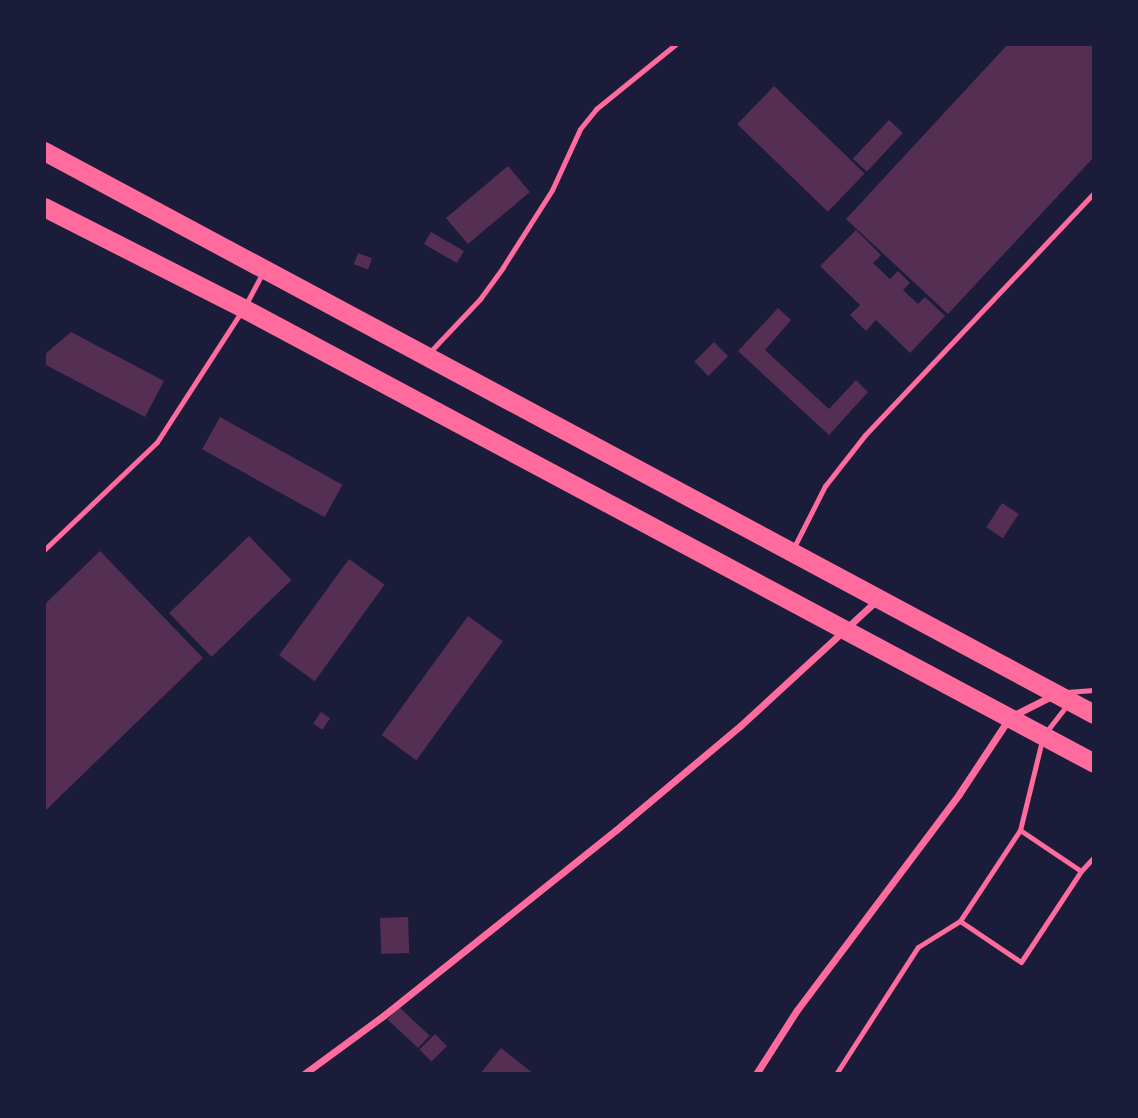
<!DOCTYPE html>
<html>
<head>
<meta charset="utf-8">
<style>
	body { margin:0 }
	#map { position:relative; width:1138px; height:1118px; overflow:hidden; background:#1b1b3a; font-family:Inter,sans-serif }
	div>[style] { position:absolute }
	.building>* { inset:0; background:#542f53; transform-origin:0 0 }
	.service>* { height:5px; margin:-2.5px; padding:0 2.5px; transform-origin:2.5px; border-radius:2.5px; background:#ff6b9d }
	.minor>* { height:7px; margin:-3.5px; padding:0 3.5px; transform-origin:3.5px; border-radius:3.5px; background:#ff6b9d }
	.trunk>* { height:19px; margin:-9.5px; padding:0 9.5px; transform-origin:9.5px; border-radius:9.5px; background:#ff6b9d }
	span { translate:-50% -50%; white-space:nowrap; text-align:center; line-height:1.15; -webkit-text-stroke:7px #1b1b3a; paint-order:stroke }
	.frame { position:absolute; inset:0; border:46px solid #1b1b3a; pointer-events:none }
</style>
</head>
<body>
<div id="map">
	<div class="building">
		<div style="clip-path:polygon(1008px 44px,1094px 44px,1094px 157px,948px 314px,846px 219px)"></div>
		<div style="left:774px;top:86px;width:126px;height:53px;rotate:44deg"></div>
		<div style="left:889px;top:120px;width:19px;height:53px;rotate:43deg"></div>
		<div style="left:508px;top:166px;width:34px;height:81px;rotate:50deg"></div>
		<div style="clip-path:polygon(856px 230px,881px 255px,873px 263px,890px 279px,898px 271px,910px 283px,903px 290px,918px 304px,925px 297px,945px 316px,910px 353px,876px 320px,866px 331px,850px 315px,860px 305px,820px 266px)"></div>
		<div style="left:431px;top:232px;width:38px;height:14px;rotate:30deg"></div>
		<div style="left:358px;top:253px;width:15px;height:12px;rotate:20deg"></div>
		<div style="clip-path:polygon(778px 308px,791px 320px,765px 350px,829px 409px,856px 380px,868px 392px,829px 435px,738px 351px)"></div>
		<div style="clip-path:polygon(71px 332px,164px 381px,145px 417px,44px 364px,44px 355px)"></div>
		<div style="left:714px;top:342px;width:20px;height:28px;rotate:45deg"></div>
		<div style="left:220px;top:417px;width:140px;height:37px;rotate:29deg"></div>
		<div style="left:1002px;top:503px;width:20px;height:29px;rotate:33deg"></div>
		<div style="left:249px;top:536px;width:61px;height:111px;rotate:46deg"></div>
		<div style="clip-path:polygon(100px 551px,203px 658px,44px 812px,44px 605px)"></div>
		<div style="left:349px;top:559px;width:44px;height:119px;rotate:36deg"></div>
		<div style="left:468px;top:616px;width:43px;height:147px;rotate:36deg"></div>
		<div style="left:321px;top:712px;width:11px;height:14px;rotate:34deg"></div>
		<div style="left:408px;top:917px;width:36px;height:28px;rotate:88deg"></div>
		<div style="left:399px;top:1007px;width:42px;height:17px;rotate:43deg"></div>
		<div style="left:435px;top:1034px;width:17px;height:22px;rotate:45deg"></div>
		<div style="clip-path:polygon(501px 1048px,534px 1074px,480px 1074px)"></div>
	</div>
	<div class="service">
		<div style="left:246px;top:304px;width:36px;rotate:-62deg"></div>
		<div style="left:428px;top:354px;width:76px;rotate:-46.6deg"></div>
		<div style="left:480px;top:299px;width:39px;rotate:-54deg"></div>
		<div style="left:503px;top:267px;width:91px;rotate:-57.5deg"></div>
		<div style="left:552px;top:190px;width:67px;rotate:-65.3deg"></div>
		<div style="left:580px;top:129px;width:26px;rotate:-51deg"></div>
		<div style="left:596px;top:109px;width:103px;rotate:-39.1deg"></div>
		<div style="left:793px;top:549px;width:71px;rotate:-63.1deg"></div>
		<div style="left:825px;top:486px;width:65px;rotate:-51.9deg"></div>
		<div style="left:865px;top:435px;width:333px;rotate:-46.6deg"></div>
		<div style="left:44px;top:550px;width:156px;rotate:-43.7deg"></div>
		<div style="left:157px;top:442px;width:155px;rotate:-57.1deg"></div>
		<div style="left:1066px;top:692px;width:28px;rotate:-4deg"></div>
		<div style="left:1046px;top:732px;width:36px;rotate:-52deg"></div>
		<div style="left:1042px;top:740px;width:93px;rotate:103.7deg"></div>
		<div style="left:1020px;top:830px;width:73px;rotate:33.9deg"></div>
		<div style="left:1081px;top:871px;width:19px;rotate:-47deg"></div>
		<div style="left:1020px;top:830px;width:109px;rotate:123.4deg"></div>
		<div style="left:960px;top:921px;width:73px;rotate:33.9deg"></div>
		<div style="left:1021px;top:962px;width:109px;rotate:-56.6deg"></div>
		<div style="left:836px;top:1074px;width:151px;rotate:-57.2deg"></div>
		<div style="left:918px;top:947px;width:49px;rotate:-31.8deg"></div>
	</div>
	<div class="minor">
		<div style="left:304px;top:1074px;width:98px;rotate:-36.3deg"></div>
		<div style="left:383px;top:1016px;width:298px;rotate:-38.6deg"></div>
		<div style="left:616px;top:830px;width:162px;rotate:-40deg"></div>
		<div style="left:740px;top:726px;width:188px;rotate:-42.6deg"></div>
		<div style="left:756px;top:1074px;width:76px;rotate:-57.4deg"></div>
		<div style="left:797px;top:1010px;width:270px;rotate:-53.1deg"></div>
		<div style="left:959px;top:794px;width:92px;rotate:-56.5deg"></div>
		<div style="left:1010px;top:717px;width:47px;rotate:-26.6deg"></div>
	</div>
	<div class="trunk">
		<div style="left:44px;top:151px;width:1191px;rotate:28.2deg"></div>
		<div style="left:44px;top:207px;width:223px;rotate:26.9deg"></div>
		<div style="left:243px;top:308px;width:965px;rotate:28.13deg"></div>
	</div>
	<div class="frame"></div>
</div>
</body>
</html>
